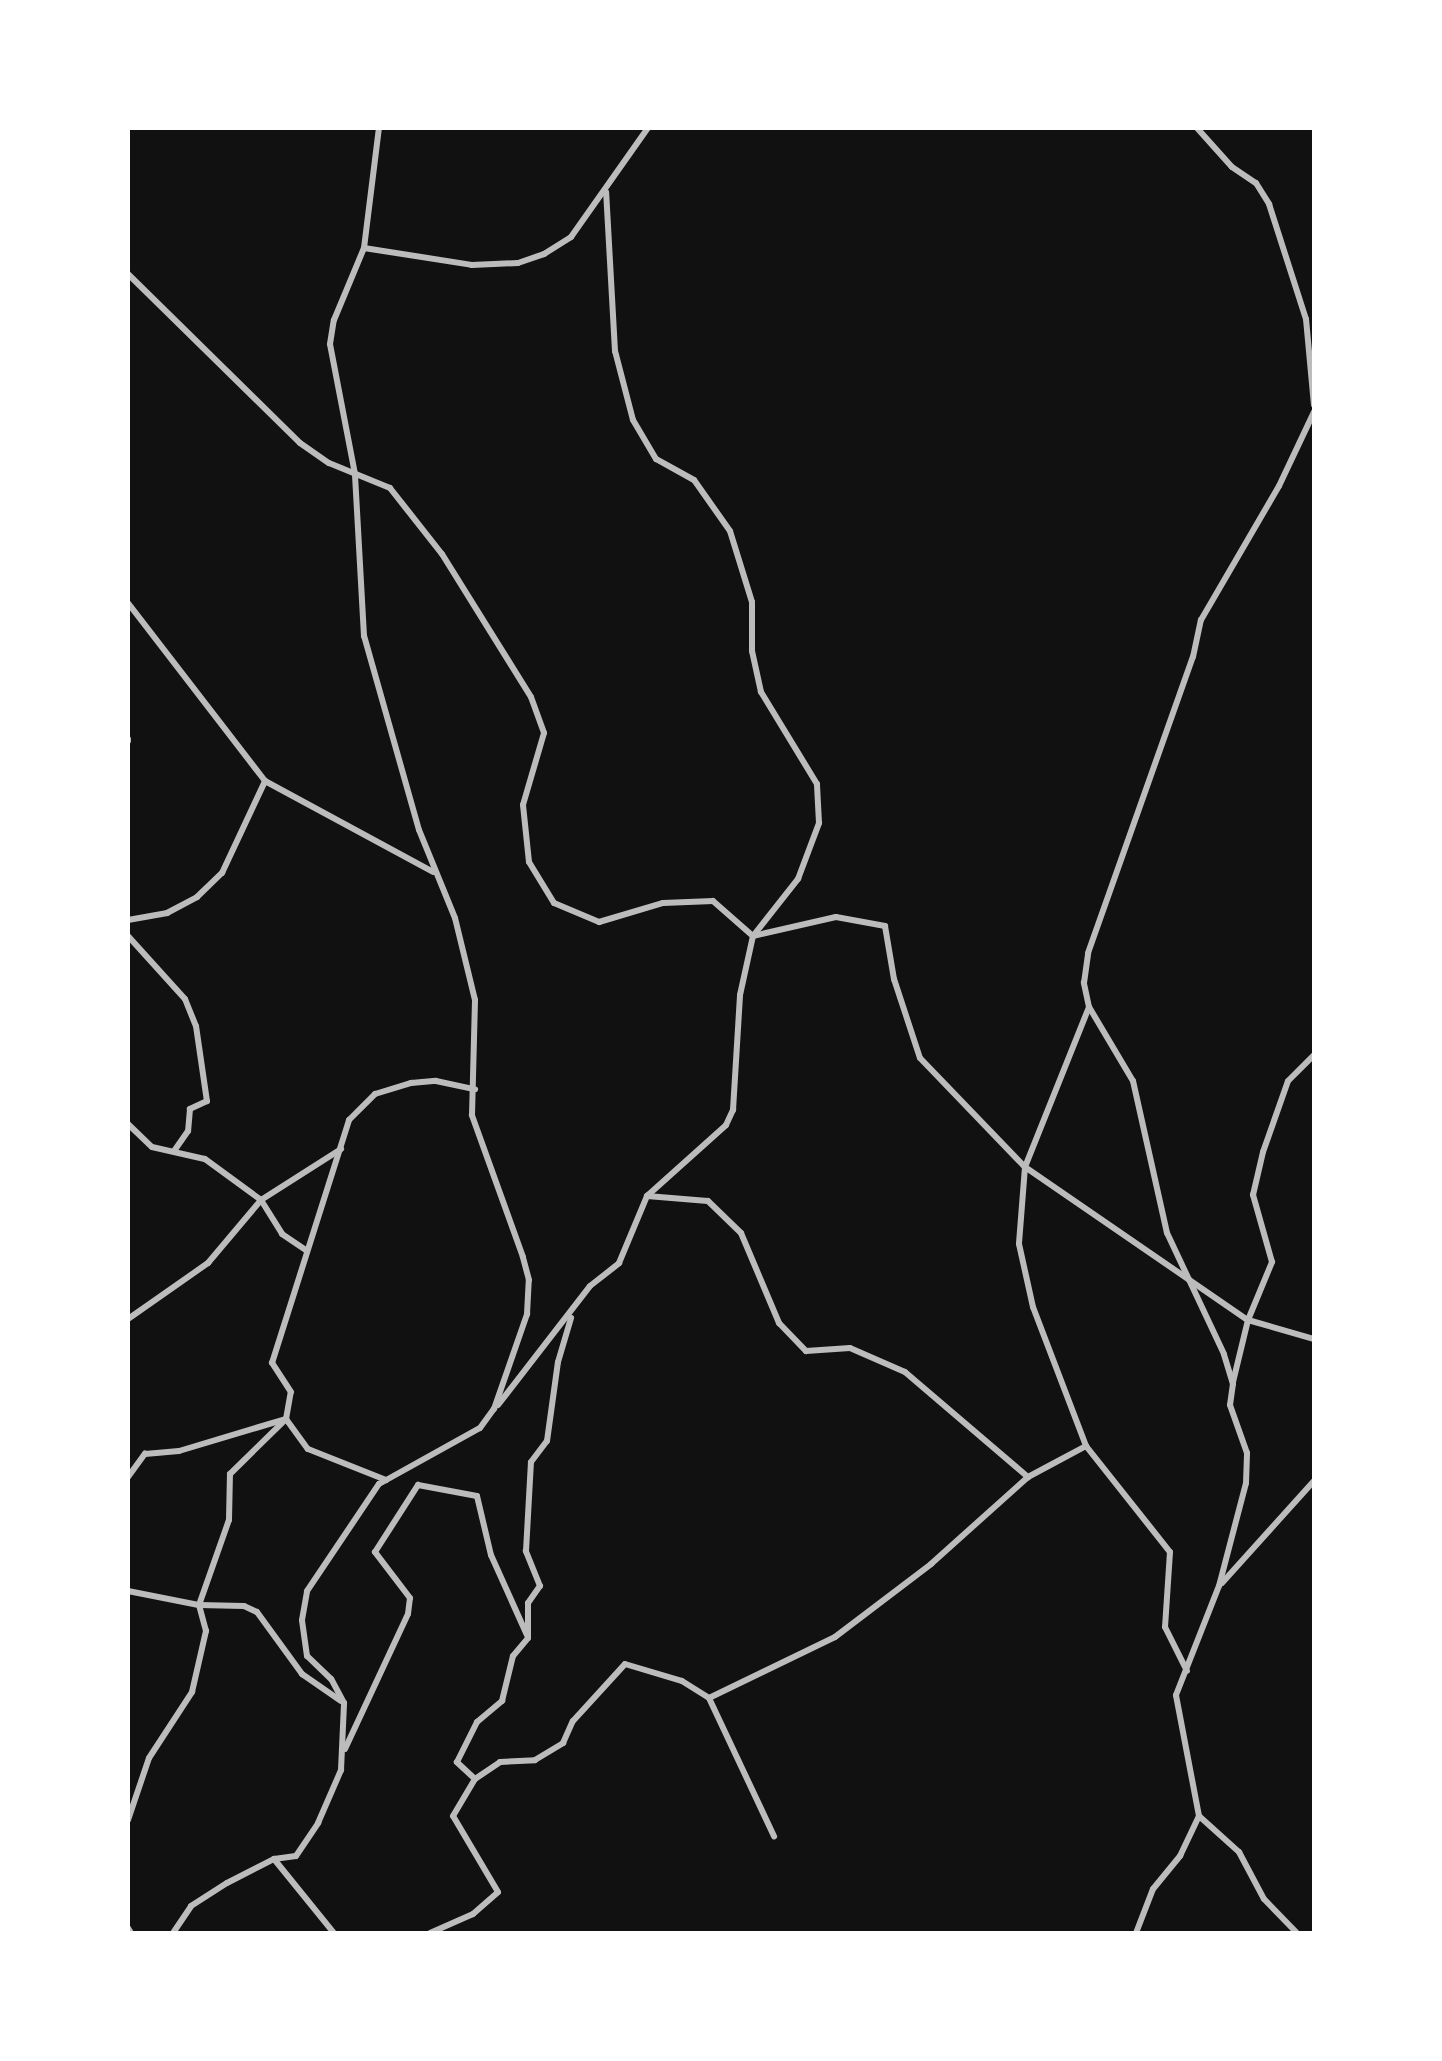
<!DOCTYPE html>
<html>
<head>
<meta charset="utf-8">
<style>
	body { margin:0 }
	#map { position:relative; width:1442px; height:2061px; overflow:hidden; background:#111; font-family:Rubik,sans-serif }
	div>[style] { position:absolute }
	.minor>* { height:6px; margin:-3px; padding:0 3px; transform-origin:3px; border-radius:3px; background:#bcbcbc }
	span { translate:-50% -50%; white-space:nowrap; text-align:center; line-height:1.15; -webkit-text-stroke:8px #fff; paint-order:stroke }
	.frame { position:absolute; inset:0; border:130px solid #fff; pointer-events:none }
</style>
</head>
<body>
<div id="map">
	<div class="minor">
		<div style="left:1197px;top:128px;width:52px;rotate:48.1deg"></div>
		<div style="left:1232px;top:167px;width:29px;rotate:34deg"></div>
		<div style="left:1256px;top:183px;width:25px;rotate:58deg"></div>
		<div style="left:1269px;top:204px;width:121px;rotate:72.2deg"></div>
		<div style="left:1306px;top:319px;width:86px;rotate:84.7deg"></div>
		<div style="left:364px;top:248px;width:109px;rotate:8.9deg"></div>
		<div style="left:472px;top:265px;width:46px;rotate:-2.5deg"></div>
		<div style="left:518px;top:263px;width:28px;rotate:-19deg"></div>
		<div style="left:544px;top:254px;width:32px;rotate:-32deg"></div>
		<div style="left:571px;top:237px;width:133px;rotate:-54.8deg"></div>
		<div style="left:128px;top:274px;width:241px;rotate:44.5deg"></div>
		<div style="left:300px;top:443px;width:35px;rotate:35deg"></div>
		<div style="left:329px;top:463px;width:66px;rotate:22.3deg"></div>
		<div style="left:390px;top:488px;width:84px;rotate:51.8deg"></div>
		<div style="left:442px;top:554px;width:168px;rotate:58.1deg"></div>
		<div style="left:531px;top:697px;width:38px;rotate:70deg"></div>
		<div style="left:544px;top:733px;width:75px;rotate:106.3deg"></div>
		<div style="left:523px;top:805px;width:57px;rotate:84deg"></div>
		<div style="left:529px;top:862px;width:48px;rotate:58.6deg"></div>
		<div style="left:554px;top:903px;width:49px;rotate:22.9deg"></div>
		<div style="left:599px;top:922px;width:67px;rotate:-16.5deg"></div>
		<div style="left:663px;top:903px;width:50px;rotate:-2.3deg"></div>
		<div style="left:713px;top:901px;width:53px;rotate:41.2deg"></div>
		<div style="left:128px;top:603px;width:225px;rotate:52.4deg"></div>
		<div style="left:265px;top:781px;width:191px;rotate:28.4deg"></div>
		<div style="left:128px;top:739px;width:2px;rotate:90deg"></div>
		<div style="left:128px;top:920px;width:40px;rotate:-10deg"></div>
		<div style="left:167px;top:913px;width:34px;rotate:-28deg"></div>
		<div style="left:197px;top:897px;width:35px;rotate:-44deg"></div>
		<div style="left:222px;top:873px;width:102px;rotate:-64.9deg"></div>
		<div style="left:128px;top:936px;width:85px;rotate:47.9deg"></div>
		<div style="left:185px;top:999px;width:29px;rotate:68deg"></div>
		<div style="left:196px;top:1026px;width:76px;rotate:81.7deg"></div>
		<div style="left:207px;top:1101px;width:19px;rotate:155deg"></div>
		<div style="left:190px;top:1109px;width:22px;rotate:95deg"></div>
		<div style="left:188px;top:1131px;width:24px;rotate:125deg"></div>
		<div style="left:753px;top:936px;width:85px;rotate:-12.9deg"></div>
		<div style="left:836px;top:917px;width:50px;rotate:10.4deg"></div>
		<div style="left:885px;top:926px;width:54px;rotate:80.4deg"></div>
		<div style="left:894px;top:979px;width:83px;rotate:71.8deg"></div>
		<div style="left:920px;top:1058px;width:151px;rotate:46.1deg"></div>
		<div style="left:1025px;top:1167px;width:270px;rotate:34.5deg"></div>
		<div style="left:1248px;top:1320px;width:69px;rotate:16.1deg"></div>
		<div style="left:1089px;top:1007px;width:172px;rotate:111.8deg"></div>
		<div style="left:1025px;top:1167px;width:77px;rotate:94.5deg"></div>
		<div style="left:1019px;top:1244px;width:65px;rotate:77.5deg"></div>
		<div style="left:1033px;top:1307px;width:149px;rotate:69.1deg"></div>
		<div style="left:1086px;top:1446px;width:135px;rotate:51.6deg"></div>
		<div style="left:1170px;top:1552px;width:75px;rotate:93.8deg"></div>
		<div style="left:1165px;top:1627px;width:49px;rotate:63.4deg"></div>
		<div style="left:128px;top:1124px;width:33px;rotate:44deg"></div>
		<div style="left:152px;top:1147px;width:54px;rotate:12.8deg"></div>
		<div style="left:205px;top:1159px;width:69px;rotate:36.2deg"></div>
		<div style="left:261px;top:1200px;width:40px;rotate:58deg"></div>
		<div style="left:282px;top:1234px;width:30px;rotate:34deg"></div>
		<div style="left:647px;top:1196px;width:61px;rotate:4.7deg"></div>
		<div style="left:708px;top:1201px;width:46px;rotate:44.1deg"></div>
		<div style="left:741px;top:1233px;width:98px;rotate:67.1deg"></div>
		<div style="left:779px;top:1323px;width:39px;rotate:46deg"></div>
		<div style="left:806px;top:1351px;width:44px;rotate:-3.9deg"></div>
		<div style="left:850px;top:1348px;width:60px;rotate:23.6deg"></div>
		<div style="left:905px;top:1372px;width:162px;rotate:40.5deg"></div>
		<div style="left:1028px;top:1477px;width:66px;rotate:-28.1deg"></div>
		<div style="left:128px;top:1319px;width:98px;rotate:-35deg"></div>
		<div style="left:208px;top:1263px;width:82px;rotate:-49.9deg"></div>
		<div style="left:261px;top:1200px;width:95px;rotate:-32.5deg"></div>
		<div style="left:1233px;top:1382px;width:64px;rotate:-76.4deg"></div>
		<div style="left:1248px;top:1320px;width:63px;rotate:-67.5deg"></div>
		<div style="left:1272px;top:1262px;width:70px;rotate:-105.8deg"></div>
		<div style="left:1253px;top:1195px;width:44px;rotate:-76.9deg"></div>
		<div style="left:1263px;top:1152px;width:75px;rotate:-70.6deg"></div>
		<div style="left:1288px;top:1081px;width:37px;rotate:-45deg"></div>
		<div style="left:498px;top:1405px;width:150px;rotate:-52.3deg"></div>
		<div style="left:590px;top:1286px;width:37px;rotate:-38deg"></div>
		<div style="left:619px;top:1263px;width:73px;rotate:-67.3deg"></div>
		<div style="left:647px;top:1196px;width:106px;rotate:-41.9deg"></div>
		<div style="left:726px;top:1125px;width:17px;rotate:-65deg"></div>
		<div style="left:733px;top:1110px;width:115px;rotate:-86.5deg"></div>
		<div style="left:740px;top:995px;width:60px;rotate:-77.6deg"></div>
		<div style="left:753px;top:936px;width:73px;rotate:-51.7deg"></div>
		<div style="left:798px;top:879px;width:60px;rotate:-69.4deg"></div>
		<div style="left:819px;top:823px;width:39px;rotate:-93deg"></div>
		<div style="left:817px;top:784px;width:108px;rotate:-121.3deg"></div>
		<div style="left:761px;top:692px;width:42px;rotate:-102.4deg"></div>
		<div style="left:752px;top:651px;width:49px;rotate:-90deg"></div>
		<div style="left:752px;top:602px;width:74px;rotate:-107.2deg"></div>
		<div style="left:730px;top:531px;width:62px;rotate:-125.2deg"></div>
		<div style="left:694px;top:480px;width:43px;rotate:-151.1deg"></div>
		<div style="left:656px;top:459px;width:45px;rotate:-120.5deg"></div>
		<div style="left:633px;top:420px;width:71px;rotate:-104.6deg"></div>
		<div style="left:615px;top:351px;width:159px;rotate:-93.2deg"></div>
		<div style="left:128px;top:1477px;width:29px;rotate:-54deg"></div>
		<div style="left:145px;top:1454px;width:34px;rotate:-5deg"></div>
		<div style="left:179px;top:1451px;width:112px;rotate:-16.7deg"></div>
		<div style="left:286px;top:1419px;width:37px;rotate:54deg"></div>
		<div style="left:308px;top:1449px;width:84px;rotate:21.7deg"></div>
		<div style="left:1222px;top:1583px;width:137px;rotate:-48deg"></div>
		<div style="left:128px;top:1591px;width:72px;rotate:11.2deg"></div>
		<div style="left:199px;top:1605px;width:45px;rotate:1.3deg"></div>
		<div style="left:244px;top:1606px;width:14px;rotate:25deg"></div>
		<div style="left:257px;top:1612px;width:77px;rotate:54deg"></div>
		<div style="left:302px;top:1674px;width:47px;rotate:34.7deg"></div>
		<div style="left:709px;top:1698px;width:140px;rotate:-25.8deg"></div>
		<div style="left:835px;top:1637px;width:121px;rotate:-37.2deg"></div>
		<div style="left:931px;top:1564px;width:130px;rotate:-41.9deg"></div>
		<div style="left:345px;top:1749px;width:149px;rotate:-65deg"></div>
		<div style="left:408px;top:1614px;width:16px;rotate:-83deg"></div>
		<div style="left:410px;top:1598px;width:58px;rotate:-127.3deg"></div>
		<div style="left:375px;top:1552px;width:80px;rotate:-57.3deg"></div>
		<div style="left:418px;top:1485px;width:60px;rotate:10.6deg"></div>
		<div style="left:477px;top:1496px;width:61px;rotate:76.7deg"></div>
		<div style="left:491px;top:1555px;width:88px;rotate:65.8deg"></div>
		<div style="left:475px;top:1779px;width:30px;rotate:-34deg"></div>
		<div style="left:500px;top:1762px;width:35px;rotate:-3deg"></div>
		<div style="left:535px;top:1760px;width:33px;rotate:-31deg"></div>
		<div style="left:563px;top:1743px;width:24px;rotate:-66deg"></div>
		<div style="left:573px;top:1721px;width:77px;rotate:-47.6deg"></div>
		<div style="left:625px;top:1664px;width:59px;rotate:16.6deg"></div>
		<div style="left:682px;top:1681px;width:32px;rotate:32deg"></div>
		<div style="left:709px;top:1698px;width:153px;rotate:64.8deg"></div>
		<div style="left:1199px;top:1816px;width:54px;rotate:42deg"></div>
		<div style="left:1239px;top:1852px;width:53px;rotate:62deg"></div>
		<div style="left:1264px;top:1899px;width:47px;rotate:45.9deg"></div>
		<div style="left:128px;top:1820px;width:65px;rotate:-71.3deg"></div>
		<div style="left:149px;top:1758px;width:79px;rotate:-56.9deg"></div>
		<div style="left:192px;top:1692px;width:63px;rotate:-77.1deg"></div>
		<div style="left:206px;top:1631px;width:27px;rotate:-105deg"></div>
		<div style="left:199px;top:1605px;width:90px;rotate:-70.6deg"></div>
		<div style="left:229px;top:1520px;width:46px;rotate:-88.8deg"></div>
		<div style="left:230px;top:1474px;width:78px;rotate:-44.5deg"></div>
		<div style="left:286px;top:1419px;width:27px;rotate:-80deg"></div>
		<div style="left:291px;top:1392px;width:35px;rotate:-123deg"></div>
		<div style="left:272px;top:1363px;width:255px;rotate:-72.4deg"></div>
		<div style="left:349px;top:1120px;width:37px;rotate:-45deg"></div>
		<div style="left:375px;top:1094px;width:38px;rotate:-17deg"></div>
		<div style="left:411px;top:1083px;width:25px;rotate:-5deg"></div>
		<div style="left:436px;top:1081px;width:40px;rotate:12deg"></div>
		<div style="left:274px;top:1859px;width:95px;rotate:51deg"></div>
		<div style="left:128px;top:1928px;width:6px;rotate:59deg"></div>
		<div style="left:173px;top:1933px;width:32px;rotate:-56deg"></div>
		<div style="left:191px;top:1906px;width:43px;rotate:-32.6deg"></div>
		<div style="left:227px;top:1883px;width:53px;rotate:-27.1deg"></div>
		<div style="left:274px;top:1859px;width:22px;rotate:-8deg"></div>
		<div style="left:296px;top:1856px;width:40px;rotate:-56deg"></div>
		<div style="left:318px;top:1823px;width:58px;rotate:-66.5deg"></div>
		<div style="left:341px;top:1770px;width:67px;rotate:-87.4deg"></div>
		<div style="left:344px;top:1703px;width:27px;rotate:-118deg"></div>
		<div style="left:331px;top:1679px;width:33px;rotate:-136deg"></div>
		<div style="left:307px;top:1656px;width:36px;rotate:-98deg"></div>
		<div style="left:302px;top:1620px;width:29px;rotate:-80deg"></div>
		<div style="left:307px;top:1591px;width:129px;rotate:-56.1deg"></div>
		<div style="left:379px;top:1484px;width:115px;rotate:-29deg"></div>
		<div style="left:480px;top:1428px;width:24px;rotate:-54deg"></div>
		<div style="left:494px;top:1409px;width:101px;rotate:-70.8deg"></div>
		<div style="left:527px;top:1314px;width:34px;rotate:-87deg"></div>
		<div style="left:529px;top:1280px;width:24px;rotate:-105deg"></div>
		<div style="left:523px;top:1257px;width:151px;rotate:-109.8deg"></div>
		<div style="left:472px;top:1115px;width:115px;rotate:-88.5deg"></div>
		<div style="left:475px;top:1000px;width:84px;rotate:-103.7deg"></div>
		<div style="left:455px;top:918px;width:95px;rotate:-112.2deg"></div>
		<div style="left:419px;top:830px;width:202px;rotate:-105.8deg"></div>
		<div style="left:364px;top:636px;width:162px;rotate:-93.2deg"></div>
		<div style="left:355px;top:474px;width:132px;rotate:-100.9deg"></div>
		<div style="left:330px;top:344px;width:24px;rotate:-81deg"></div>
		<div style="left:334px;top:320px;width:78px;rotate:-67.4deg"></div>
		<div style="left:364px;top:248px;width:121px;rotate:-82.9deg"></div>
		<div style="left:430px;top:1933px;width:47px;rotate:-23.8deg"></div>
		<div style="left:473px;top:1914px;width:33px;rotate:-41deg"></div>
		<div style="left:498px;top:1892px;width:88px;rotate:-120.6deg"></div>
		<div style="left:453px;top:1816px;width:43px;rotate:-59.3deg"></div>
		<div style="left:475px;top:1779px;width:25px;rotate:-137deg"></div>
		<div style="left:457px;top:1762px;width:45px;rotate:-63.4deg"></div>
		<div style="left:477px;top:1722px;width:33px;rotate:-40deg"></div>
		<div style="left:502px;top:1701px;width:46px;rotate:-76.3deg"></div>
		<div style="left:513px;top:1656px;width:23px;rotate:-50deg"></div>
		<div style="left:528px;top:1638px;width:35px;rotate:-90deg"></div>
		<div style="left:528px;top:1603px;width:21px;rotate:-55deg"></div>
		<div style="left:540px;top:1586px;width:38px;rotate:-112deg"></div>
		<div style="left:526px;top:1551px;width:89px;rotate:-86.8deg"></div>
		<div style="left:531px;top:1462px;width:26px;rotate:-53deg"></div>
		<div style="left:547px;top:1441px;width:80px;rotate:-82.1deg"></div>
		<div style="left:558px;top:1362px;width:46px;rotate:-73.5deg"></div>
		<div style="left:1136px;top:1933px;width:47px;rotate:-68.9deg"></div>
		<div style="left:1153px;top:1889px;width:43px;rotate:-50.7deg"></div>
		<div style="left:1180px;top:1856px;width:44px;rotate:-64.6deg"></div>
		<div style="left:1199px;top:1816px;width:123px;rotate:-100.8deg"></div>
		<div style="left:1176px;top:1695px;width:117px;rotate:-68.5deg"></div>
		<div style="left:1219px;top:1586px;width:106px;rotate:-75.3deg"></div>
		<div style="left:1246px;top:1483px;width:30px;rotate:-88deg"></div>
		<div style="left:1247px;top:1453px;width:51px;rotate:-109.5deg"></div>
		<div style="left:1230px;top:1405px;width:21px;rotate:-82deg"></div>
		<div style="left:1233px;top:1384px;width:31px;rotate:-107deg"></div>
		<div style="left:1224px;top:1354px;width:134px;rotate:-115.2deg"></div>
		<div style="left:1167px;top:1233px;width:156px;rotate:-102.6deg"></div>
		<div style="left:1133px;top:1081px;width:86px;rotate:-120.7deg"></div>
		<div style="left:1089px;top:1007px;width:25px;rotate:-102deg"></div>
		<div style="left:1084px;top:983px;width:30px;rotate:-82deg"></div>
		<div style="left:1088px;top:953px;width:314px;rotate:-70.5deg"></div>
		<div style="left:1193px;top:657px;width:38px;rotate:-78deg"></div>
		<div style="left:1201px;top:620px;width:155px;rotate:-59.8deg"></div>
		<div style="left:1279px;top:486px;width:82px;rotate:-64.7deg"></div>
	</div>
	<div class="frame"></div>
</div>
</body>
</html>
